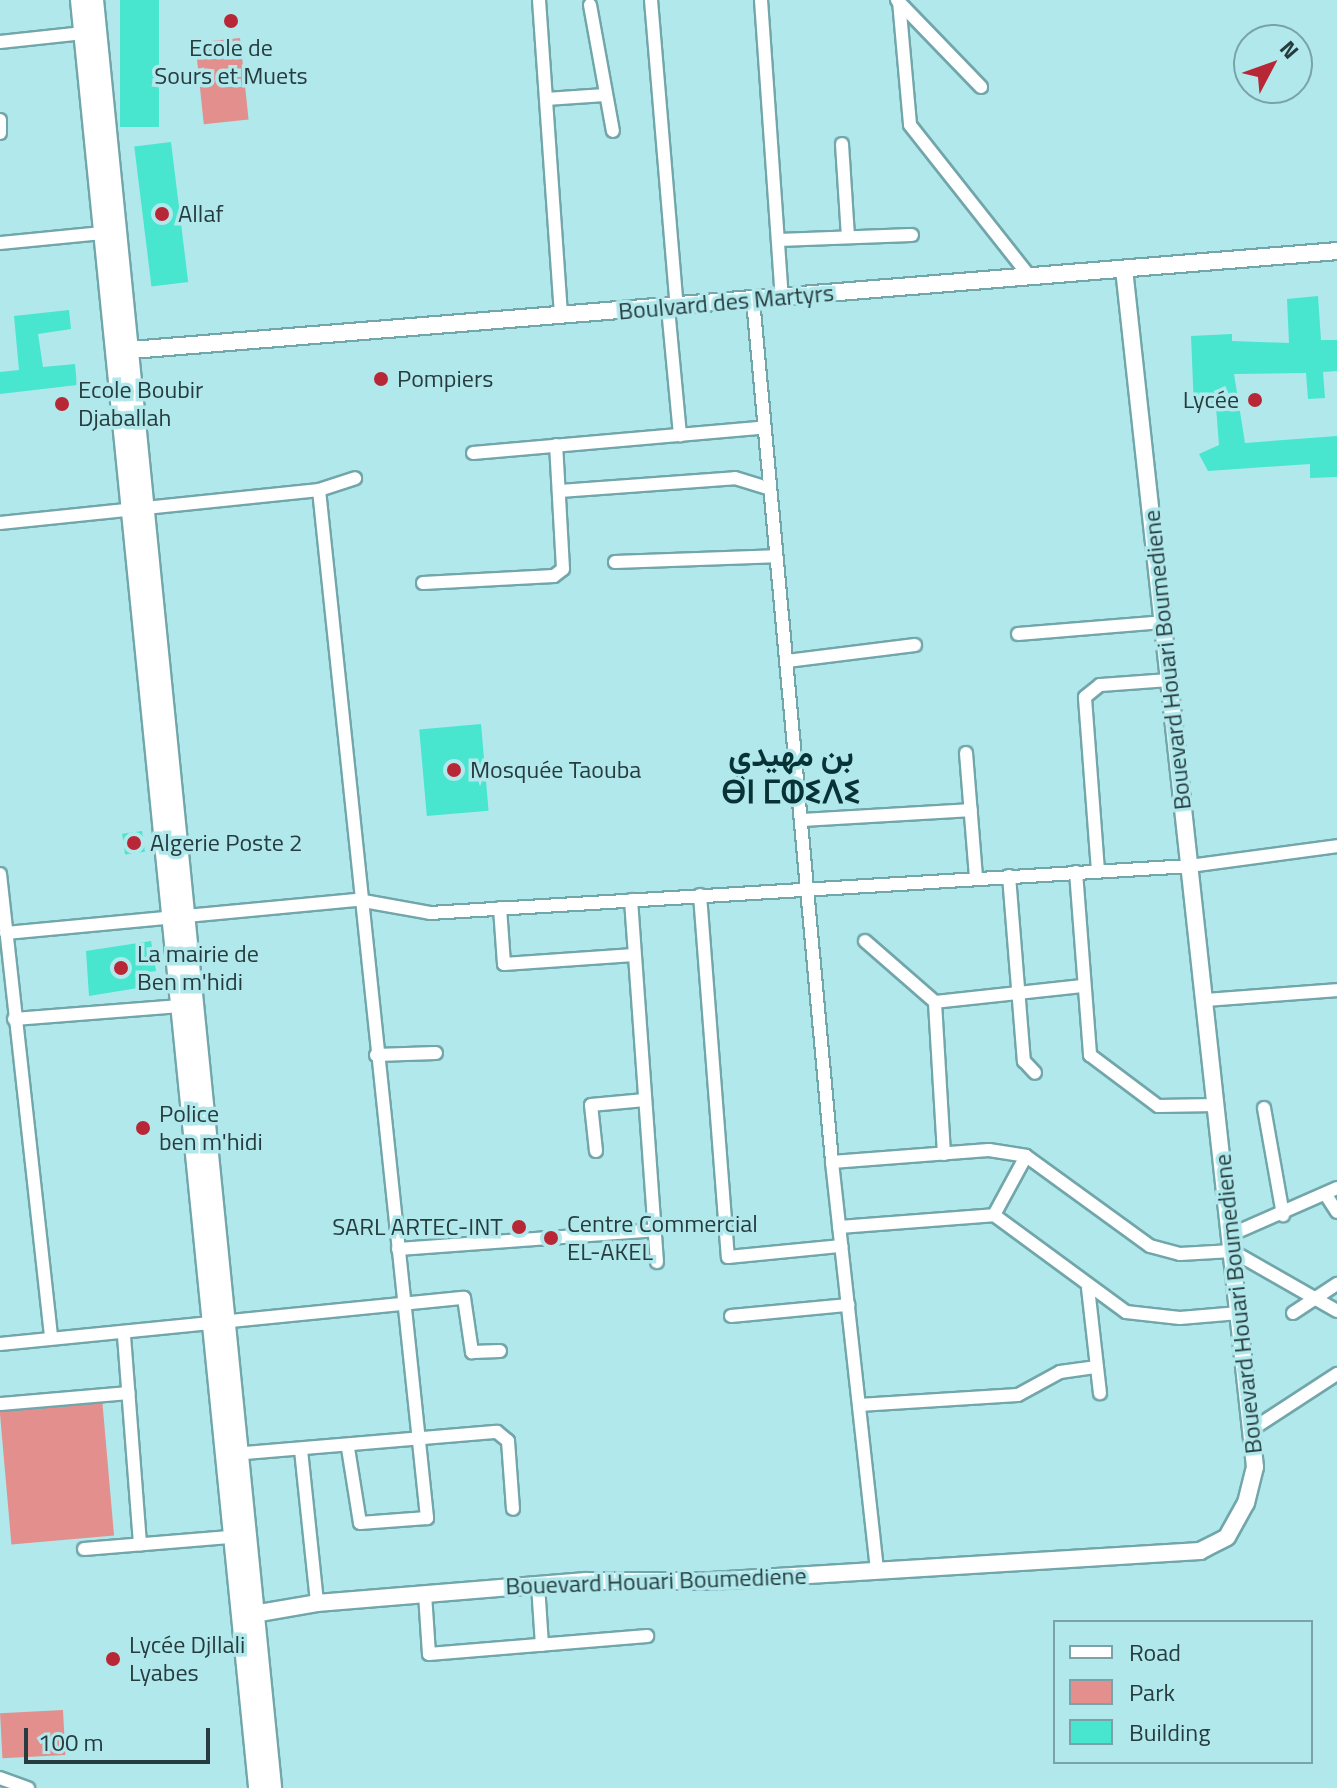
<!DOCTYPE html>
<html>
<head>
<meta charset="utf-8">
<style>
	body { margin:0 }
	#map { position:relative; width:1337px; height:1788px; overflow:hidden; background:#b1e8ec; font-family:"Titillium Web",Vazirmatn,"Noto Sans Tifinagh",sans-serif }
	div>[style] { position:absolute }
	.green>* { inset:0; background:#e38f8d; transform-origin:0 0 }
	.building>* { inset:0; background:#48e5cf; transform-origin:0 0 }
	.roads { filter:drop-shadow(2px 0 #71a6aa) drop-shadow(-2px 0 #71a6aa) drop-shadow(0 2px #71a6aa) drop-shadow(0 -2px #71a6aa) }
	.street>* { height:12px; margin:-6px; padding:0 6px; transform-origin:6px; border-radius:6px; background:#fff }
	.secondary>* { height:16px; margin:-8px; padding:0 8px; transform-origin:8px; border-radius:8px; background:#fff }
	.primary>* { height:18px; margin:-9px; padding:0 9px; transform-origin:9px; border-radius:9px; background:#fff }
	.dots>* { width:22px; height:22px; translate:-50% -50%; box-sizing:border-box; border:4px solid #b1e8ec; border-radius:50% }
	span { translate:-50% -50%; white-space:nowrap; text-align:center; line-height:1.15; -webkit-text-stroke:7px #b1e8ec; paint-order:stroke }
	.poi-label { font-size:24px; color:#263c3e }
	.left { translate:0 -50%; text-align:left }
	.right { translate:-100% -50%; text-align:right }
	.street-label { font-size:24px; color:#263c3e }
	.district-label { font-size:32px; color:#083336; font-weight:700 }
	.legend { position:absolute; left:1053px; top:1620px; width:260px; height:144px; box-sizing:border-box; background:#b1e8ec; border:2px solid #79a3a6; margin:0; padding:10px 14px; list-style:none; font-size:24px; color:#263c3e }
	.legend li { display:flex; align-items:center; gap:16px; height:40px }
	.legend b { width:40px; border:2px solid #79a3a6 }
	.north { position:absolute; left:1233px; top:24px; width:80px; height:80px; box-sizing:border-box; background:#b1e8ec; border:2px solid #79a3a6; border-radius:50%; rotate:49deg; font-size:22px; font-weight:700; line-height:32px; text-align:center; color:#263c3e }
	.north::after { content:''; display:block; margin:auto; width:28px; height:36px; background:#b82735; clip-path:polygon(50% 0,100% 100%,50% 72%,0 100%) }
	.scale { position:absolute; left:24px; top:1728px; width:186px; height:36px; box-sizing:border-box; border:4px solid #263c3e; border-top:0; padding-left:10px; font-size:24px; line-height:28px; white-space:nowrap; color:#263c3e; -webkit-text-stroke:6px #b1e8ec; paint-order:stroke }
</style>
</head>
<body>
<div id="map">
	<div class="green">
		<div style="left:240px;top:38px;width:82px;height:45px;rotate:84deg"></div>
		<div style="left:102px;top:1398px;width:138px;height:103px;rotate:85deg"></div>
		<div style="left:63px;top:1710px;width:45px;height:63px;rotate:87deg"></div>
	</div>
	<div class="building">
		<div style="left:120px;top:0;width:39px;height:127px"></div>
		<div style="left:171px;top:142px;width:141px;height:37px;rotate:83deg"></div>
		<div style="clip-path:polygon(1318px 296px,1321px 340px,1337px 340px,1337px 371px,1323px 372px,1325px 398px,1308px 399px,1306px 373px,1234px 374px,1245px 443px,1337px 436px,1337px 477px,1310px 478px,1310px 464px,1208px 471px,1199px 454px,1219px 445px,1216px 407px,1194px 408px,1191px 336px,1232px 334px,1232px 341px,1289px 343px,1287px 299px)"></div>
		<div style="clip-path:polygon(69px 310px,71px 329px,38px 334px,43px 367px,75px 364px,77px 385px,0 394px,0 372px,19px 370px,14px 316px)"></div>
		<div style="left:481px;top:724px;width:87px;height:62px;rotate:85deg"></div>
		<div style="left:142px;top:831px;width:21px;height:20px;rotate:82deg"></div>
		<div style="clip-path:polygon(151px 941px,156px 971px,135px 974px,138px 988px,89px 996px,86px 951px)"></div>
	</div>
	<div class="roads">
		<div class="street">
			<div style="left:539px;top:0;width:317px;rotate:86deg"></div>
			<div style="left:651px;top:0;width:308px;rotate:85.2deg"></div>
			<div style="left:761px;top:0;width:298px;rotate:86deg"></div>
			<div style="left:897px;top:0;width:121px;rotate:46deg"></div>
			<div style="left:899px;top:1px;width:124px;rotate:84.9deg"></div>
			<div style="left:910px;top:125px;width:194px;rotate:51.7deg"></div>
			<div style="left:590px;top:5px;width:128px;rotate:79.7deg"></div>
			<div style="left:0;top:42px;width:84px;rotate:-6.1deg"></div>
			<div style="left:546px;top:99px;width:59px;rotate:-3.9deg"></div>
			<div style="left:0;top:120px;width:13px;rotate:90deg"></div>
			<div style="left:842px;top:144px;width:93px;rotate:86.3deg"></div>
			<div style="left:778px;top:240px;width:134px;rotate:-2.1deg"></div>
			<div style="left:0;top:243px;width:102px;rotate:-5.6deg"></div>
			<div style="left:753px;top:300px;width:866px;rotate:84.76deg"></div>
			<div style="left:832px;top:1162px;width:411px;rotate:83.7deg"></div>
			<div style="left:668px;top:308px;width:128px;rotate:84.6deg"></div>
			<div style="left:473px;top:453px;width:289px;rotate:-5deg"></div>
			<div style="left:319px;top:490px;width:1034px;rotate:84deg"></div>
			<div style="left:427px;top:1518px;width:67px;rotate:175.7deg"></div>
			<div style="left:360px;top:1523px;width:76px;rotate:-99.1deg"></div>
			<div style="left:560px;top:491px;width:175px;rotate:-4.2deg"></div>
			<div style="left:735px;top:478px;width:34px;rotate:17deg"></div>
			<div style="left:0;top:523px;width:321px;rotate:-5.9deg"></div>
			<div style="left:319px;top:490px;width:38px;rotate:-18deg"></div>
			<div style="left:615px;top:562px;width:160px;rotate:-2.1deg"></div>
			<div style="left:423px;top:583px;width:131px;rotate:-3.1deg"></div>
			<div style="left:554px;top:576px;width:11px;rotate:-38deg"></div>
			<div style="left:563px;top:569px;width:124px;rotate:-93.2deg"></div>
			<div style="left:1018px;top:634px;width:145px;rotate:-4.7deg"></div>
			<div style="left:787px;top:661px;width:129px;rotate:-7.1deg"></div>
			<div style="left:966px;top:753px;width:125px;rotate:85.4deg"></div>
			<div style="left:804px;top:820px;width:167px;rotate:-3.4deg"></div>
			<div style="left:1098px;top:871px;width:174px;rotate:-94.3deg"></div>
			<div style="left:1085px;top:697px;width:19px;rotate:-39deg"></div>
			<div style="left:1100px;top:685px;width:70px;rotate:-4.1deg"></div>
			<div style="left:1076px;top:872px;width:184px;rotate:85.6deg"></div>
			<div style="left:1090px;top:1055px;width:85px;rotate:36.9deg"></div>
			<div style="left:1158px;top:1106px;width:58px;rotate:-1deg"></div>
			<div style="left:0;top:874px;width:467px;rotate:83.7deg"></div>
			<div style="left:1009px;top:876px;width:186px;rotate:85.4deg"></div>
			<div style="left:1024px;top:1061px;width:16px;rotate:47deg"></div>
			<div style="left:700px;top:895px;width:363px;rotate:85.6deg"></div>
			<div style="left:728px;top:1257px;width:114px;rotate:-5.6deg"></div>
			<div style="left:631px;top:900px;width:363px;rotate:85.9deg"></div>
			<div style="left:500px;top:908px;width:56px;rotate:85.9deg"></div>
			<div style="left:504px;top:964px;width:130px;rotate:-4deg"></div>
			<div style="left:6px;top:933px;width:354px;rotate:-5.4deg"></div>
			<div style="left:358px;top:900px;width:73px;rotate:10.2deg"></div>
			<div style="left:430px;top:913px;width:761px;rotate:-3.54deg"></div>
			<div style="left:1190px;top:866px;width:148px;rotate:-7.7deg"></div>
			<div style="left:865px;top:941px;width:93px;rotate:41.1deg"></div>
			<div style="left:1205px;top:1000px;width:132px;rotate:-4.3deg"></div>
			<div style="left:14px;top:1019px;width:167px;rotate:-4.5deg"></div>
			<div style="left:376px;top:1055px;width:60px;rotate:-1.9deg"></div>
			<div style="left:1264px;top:1108px;width:109px;rotate:79.9deg"></div>
			<div style="left:596px;top:1151px;width:46px;rotate:-96.2deg"></div>
			<div style="left:591px;top:1105px;width:54px;rotate:-5.3deg"></div>
			<div style="left:944px;top:1154px;width:152px;rotate:-93.4deg"></div>
			<div style="left:935px;top:1002px;width:149px;rotate:-6.2deg"></div>
			<div style="left:832px;top:1162px;width:157px;rotate:-4.4deg"></div>
			<div style="left:989px;top:1150px;width:37px;rotate:9deg"></div>
			<div style="left:1026px;top:1156px;width:153px;rotate:36deg"></div>
			<div style="left:1150px;top:1246px;width:31px;rotate:15deg"></div>
			<div style="left:1180px;top:1254px;width:52px;rotate:-3.3deg"></div>
			<div style="left:1232px;top:1251px;width:121px;rotate:29.7deg"></div>
			<div style="left:1326px;top:1195px;width:20px;rotate:57deg"></div>
			<div style="left:994px;top:1215px;width:67px;rotate:-61.5deg"></div>
			<div style="left:839px;top:1227px;width:155px;rotate:-4.4deg"></div>
			<div style="left:994px;top:1215px;width:164px;rotate:36.3deg"></div>
			<div style="left:1126px;top:1312px;width:54px;rotate:6.3deg"></div>
			<div style="left:1180px;top:1318px;width:59px;rotate:-4.8deg"></div>
			<div style="left:1230px;top:1235px;width:117px;rotate:-23.7deg"></div>
			<div style="left:398px;top:1249px;width:258px;rotate:-4.2deg"></div>
			<div style="left:1088px;top:1288px;width:106px;rotate:83.5deg"></div>
			<div style="left:1293px;top:1313px;width:53px;rotate:-33.4deg"></div>
			<div style="left:731px;top:1316px;width:118px;rotate:-5.4deg"></div>
			<div style="left:124px;top:1336px;width:209px;rotate:85.6deg"></div>
			<div style="left:0;top:1344px;width:466px;rotate:-5.7deg"></div>
			<div style="left:464px;top:1298px;width:55px;rotate:81.6deg"></div>
			<div style="left:472px;top:1352px;width:28px;rotate:-2deg"></div>
			<div style="left:0;top:1404px;width:129px;rotate:-4.9deg"></div>
			<div style="left:859px;top:1405px;width:159px;rotate:-3.6deg"></div>
			<div style="left:1018px;top:1395px;width:48px;rotate:-28.7deg"></div>
			<div style="left:1060px;top:1372px;width:37px;rotate:-8deg"></div>
			<div style="left:1251px;top:1430px;width:103px;rotate:-33.1deg"></div>
			<div style="left:301px;top:1450px;width:154px;rotate:84deg"></div>
			<div style="left:233px;top:1454px;width:265px;rotate:-4.8deg"></div>
			<div style="left:497px;top:1432px;width:14px;rotate:39deg"></div>
			<div style="left:508px;top:1441px;width:68px;rotate:85.8deg"></div>
			<div style="left:84px;top:1549px;width:158px;rotate:-4.7deg"></div>
			<div style="left:538px;top:1585px;width:60px;rotate:86.2deg"></div>
			<div style="left:425px;top:1594px;width:60px;rotate:86.2deg"></div>
			<div style="left:429px;top:1654px;width:219px;rotate:-4.7deg"></div>
			<div style="left:0;top:1778px;width:30px;rotate:20deg"></div>
		</div>
		<div class="secondary">
			<div style="left:119px;top:351px;width:1222px;rotate:-4.69deg"></div>
			<div style="left:242px;top:1616px;width:76px;rotate:-9.8deg"></div>
			<div style="left:317px;top:1603px;width:270px;rotate:-4.7deg"></div>
			<div style="left:586px;top:1581px;width:125px"></div>
			<div style="left:711px;top:1581px;width:490px;rotate:-3.5deg"></div>
			<div style="left:1200px;top:1551px;width:30px;rotate:-27deg"></div>
			<div style="left:1227px;top:1537px;width:39px;rotate:-61deg"></div>
			<div style="left:1246px;top:1503px;width:37px;rotate:-76deg"></div>
			<div style="left:1255px;top:1467px;width:1205px;rotate:-96.24deg"></div>
		</div>
		<div class="primary">
			<div style="left:80px;top:0;width:1797px;rotate:84.31deg"></div>
			<div style="left:94px;top:0;width:1797px;rotate:84.31deg"></div>
		</div>
	</div>
	<div class="dots">
		<div style="left:231px;top:21px;background:#b82735"></div>
		<div style="left:162px;top:214px;background:#b82735"></div>
		<div style="left:381px;top:379px;background:#b82735"></div>
		<div style="left:1255px;top:400px;background:#b82735"></div>
		<div style="left:62px;top:404px;background:#b82735"></div>
		<div style="left:454px;top:770px;background:#b82735"></div>
		<div style="left:134px;top:843px;background:#b82735"></div>
		<div style="left:121px;top:968px;background:#b82735"></div>
		<div style="left:143px;top:1128px;background:#b82735"></div>
		<div style="left:519px;top:1227px;background:#b82735"></div>
		<div style="left:551px;top:1238px;background:#b82735"></div>
		<div style="left:113px;top:1659px;background:#b82735"></div>
	</div>
	<div class="poi-label">
		<span style="left:231px;top:62px">Ecole de<br>Sours et Muets</span>
		<span class="left" style="left:178px;top:214px">Allaf</span>
		<span class="left" style="left:397px;top:379px">Pompiers</span>
		<span class="left" style="left:78px;top:404px">Ecole Boubir<br>Djaballah</span>
		<span class="right" style="left:1239px;top:400px">Lycée</span>
		<span class="left" style="left:470px;top:770px">Mosquée Taouba</span>
		<span class="left" style="left:150px;top:843px">Algerie Poste 2</span>
		<span class="left" style="left:137px;top:968px">La mairie de<br>Ben m'hidi</span>
		<span class="left" style="left:159px;top:1128px">Police<br>ben m'hidi</span>
		<span class="left" style="left:567px;top:1238px">Centre Commercial<br>EL-AKEL</span>
		<span class="right" style="left:503px;top:1227px">SARL ARTEC-INT</span>
		<span class="left" style="left:129px;top:1659px">Lycée Djllali<br>Lyabes</span>
	</div>
	<div class="street-label">
		<span style="left:726px;top:302px;rotate:-5deg">Boulvard des Martyrs</span>
		<span style="left:1167px;top:660px;rotate:-96deg">Bouevard Houari Boumediene</span>
		<span style="left:1238px;top:1304px;rotate:-96deg">Bouevard Houari Boumediene</span>
		<span style="left:656px;top:1581px;rotate:-2deg">Bouevard Houari Boumediene</span>
	</div>
	<div class="district-label">
		<span style="left:791px;top:773px">بن مهيدي<br>ⴱⵏ ⵎⵀⵉⴷⵉ</span>
	</div>
	<ul class="legend">
	<li><b style="height:10px;background:#fff"></b>Road</li>
	<li><b style="height:22px;background:#e38f8d"></b>Park</li>
	<li><b style="height:22px;background:#48e5cf"></b>Building</li>
	</ul>
	<div class="north">N</div>
	<div class="scale">100 m</div>
</div>
</body>
</html>
